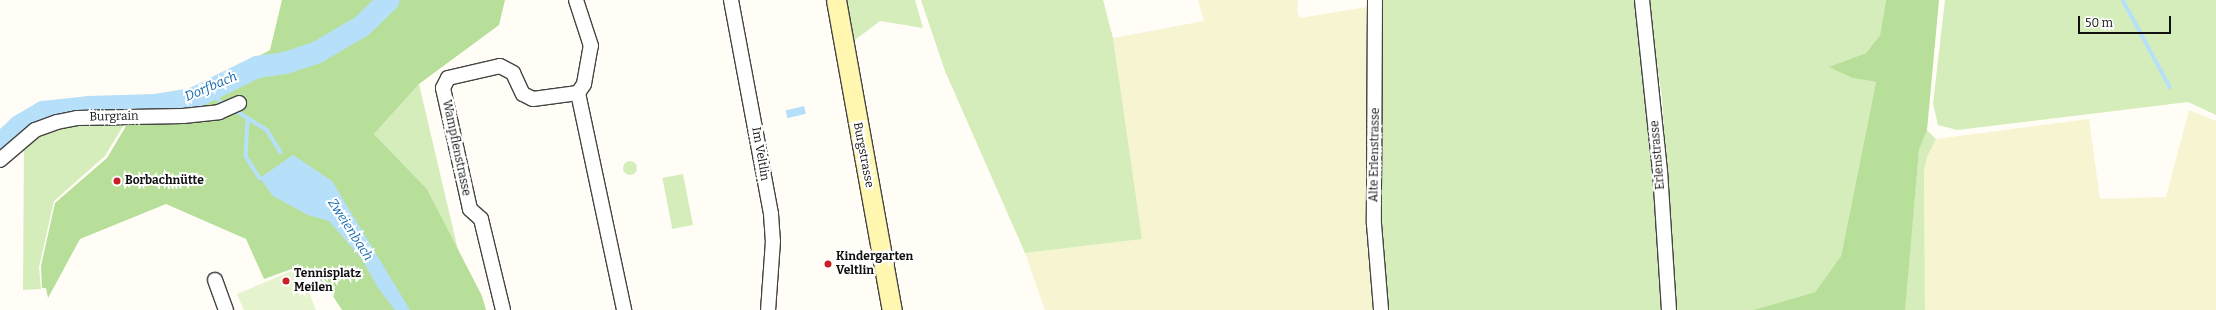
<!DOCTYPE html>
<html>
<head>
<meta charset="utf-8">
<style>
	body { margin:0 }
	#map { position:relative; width:2216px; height:310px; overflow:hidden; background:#fffdf5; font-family:Bitter,serif }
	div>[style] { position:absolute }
	.farmland>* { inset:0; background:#f7f4d2 }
	.green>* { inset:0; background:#d5edbb; transform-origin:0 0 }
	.round { border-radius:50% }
	.forest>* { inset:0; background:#b8df99 }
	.pitch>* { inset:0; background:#e6f4cd }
	.water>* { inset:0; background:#b6e0fa; transform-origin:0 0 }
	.stream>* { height:3.5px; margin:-1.75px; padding:0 1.75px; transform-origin:1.75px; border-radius:1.75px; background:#b6e0fa }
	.river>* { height:22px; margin:-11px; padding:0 11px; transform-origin:11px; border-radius:11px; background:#b6e0fa }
	.roads { filter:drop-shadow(1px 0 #444) drop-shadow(-1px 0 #444) drop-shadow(0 1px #444) drop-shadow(0 -1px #444) }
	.street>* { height:14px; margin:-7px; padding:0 7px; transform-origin:7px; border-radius:7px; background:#fff }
	.secondary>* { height:19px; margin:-9.5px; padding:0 9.5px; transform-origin:9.5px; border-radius:9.5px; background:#fff6b0 }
	.dots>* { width:11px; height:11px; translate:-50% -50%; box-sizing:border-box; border:2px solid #fff; border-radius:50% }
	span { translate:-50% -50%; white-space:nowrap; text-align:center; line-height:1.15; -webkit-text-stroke:4px #fff; paint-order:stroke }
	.street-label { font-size:12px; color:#111 }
	.poi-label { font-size:12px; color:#111; font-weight:700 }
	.left { translate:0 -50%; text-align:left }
	.water-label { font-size:13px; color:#1168ac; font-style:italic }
	.scale { position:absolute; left:2078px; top:16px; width:93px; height:18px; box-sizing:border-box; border:2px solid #111; border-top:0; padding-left:5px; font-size:12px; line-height:14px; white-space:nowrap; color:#111; -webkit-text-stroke:3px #fff; paint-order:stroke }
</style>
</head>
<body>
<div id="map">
	<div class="farmland">
		<div style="clip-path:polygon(1198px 0,1298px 0,1297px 11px,1300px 18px,1373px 6px,1379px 310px,1045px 310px,1025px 253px,1141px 239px,1113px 38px,1204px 21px)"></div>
		<div style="clip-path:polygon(2189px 110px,2216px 121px,2216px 310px,1925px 310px,1924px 171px,1926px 157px,1936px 139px,2089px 119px,2100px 199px,2166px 197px)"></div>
	</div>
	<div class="green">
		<div style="clip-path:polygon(843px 0,915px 0,923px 28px,880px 21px,851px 43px)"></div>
		<div style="clip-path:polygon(921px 0,1103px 0,1113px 38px,1142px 239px,1025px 253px,945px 71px)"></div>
		<div style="clip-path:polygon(1379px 0,1637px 0,1643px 37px,1664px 310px,1383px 310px,1378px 253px)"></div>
		<div style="clip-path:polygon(1647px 0,1886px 0,1880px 35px,1866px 53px,1830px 67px,1852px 78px,1876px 82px,1841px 256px,1815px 292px,1753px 310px,1675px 310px,1662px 97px)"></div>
		<div style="clip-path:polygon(1945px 0,2216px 0,2216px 115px,2188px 102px,1957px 130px,1938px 125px,1933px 104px)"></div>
		<div style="clip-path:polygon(419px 84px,458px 250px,427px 189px,374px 134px)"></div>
		<div style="clip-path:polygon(77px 120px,126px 121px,105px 156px,54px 201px,39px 267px,41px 289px,23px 290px,24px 144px,37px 135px)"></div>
		<div style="clip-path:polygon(1927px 130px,1936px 139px,1927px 157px,1924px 171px,1925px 310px,1904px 310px,1919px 150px)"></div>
		<div class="round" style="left:623px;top:161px;width:14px;height:14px"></div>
		<div style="left:683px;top:174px;width:52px;height:21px;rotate:79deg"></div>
	</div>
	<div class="forest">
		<div style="clip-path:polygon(282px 0,505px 0,499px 25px,419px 84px,374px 134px,427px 189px,482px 296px,486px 310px,342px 310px,325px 284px,300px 266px,264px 279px,246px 239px,166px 204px,80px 239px,48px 298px,46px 288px,42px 288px,41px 266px,55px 203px,107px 158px,126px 126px,270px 50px)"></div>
		<div style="clip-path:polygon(1886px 0,1939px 0,1927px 130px,1919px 150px,1905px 310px,1753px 310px,1815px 292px,1841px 256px,1876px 82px,1852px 78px,1829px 67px,1866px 53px,1880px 35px)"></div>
	</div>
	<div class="pitch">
		<div style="clip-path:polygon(299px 268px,316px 310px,244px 310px,237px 294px)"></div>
	</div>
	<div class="water">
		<div style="left:804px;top:106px;width:8px;height:19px;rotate:76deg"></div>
		<div style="clip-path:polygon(293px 155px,332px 181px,410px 310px,395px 310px,378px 288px,362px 259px,329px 221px,308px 215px,273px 196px,260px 178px)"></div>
	</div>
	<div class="stream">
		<div style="left:2123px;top:0;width:99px;rotate:61.6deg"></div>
		<div style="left:209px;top:91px;width:20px;rotate:41deg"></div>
		<div style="left:235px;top:110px;width:38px;rotate:32deg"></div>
		<div style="left:267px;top:130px;width:26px;rotate:58deg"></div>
		<div style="left:248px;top:119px;width:37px;rotate:93deg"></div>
		<div style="left:246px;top:156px;width:26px;rotate:58deg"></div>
	</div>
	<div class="river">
		<div style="left:0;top:144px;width:26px;rotate:-43deg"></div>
		<div style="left:19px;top:126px;width:28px;rotate:-30deg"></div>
		<div style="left:43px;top:112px;width:45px;rotate:-6.3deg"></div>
		<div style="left:88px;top:107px;width:66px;rotate:-1.7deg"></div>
		<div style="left:154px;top:105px;width:38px;rotate:-9deg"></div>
		<div style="left:192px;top:99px;width:72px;rotate:-26.2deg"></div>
		<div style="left:257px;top:67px;width:28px;rotate:-8deg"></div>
		<div style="left:285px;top:63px;width:33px;rotate:-18deg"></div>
		<div style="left:316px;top:53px;width:53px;rotate:-30.4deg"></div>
		<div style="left:362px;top:26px;width:37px;rotate:-44deg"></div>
	</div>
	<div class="roads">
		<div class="street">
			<div style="left:731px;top:0;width:218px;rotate:79.4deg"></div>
			<div style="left:771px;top:214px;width:27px;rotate:86deg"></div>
			<div style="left:773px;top:241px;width:69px;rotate:94.1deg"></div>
			<div style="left:1375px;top:0;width:224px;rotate:90.3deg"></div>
			<div style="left:1374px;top:224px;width:86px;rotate:85.3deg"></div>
			<div style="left:1642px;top:0;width:172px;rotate:84deg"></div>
			<div style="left:1660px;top:171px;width:139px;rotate:86.3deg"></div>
			<div style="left:578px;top:93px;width:222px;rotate:78deg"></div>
			<div style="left:0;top:160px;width:46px;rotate:-40.6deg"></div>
			<div style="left:35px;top:130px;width:23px;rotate:-20deg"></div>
			<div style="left:57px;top:122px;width:20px;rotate:-11deg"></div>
			<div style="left:77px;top:118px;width:106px;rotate:-1.1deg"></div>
			<div style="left:183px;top:116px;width:36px;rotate:-6deg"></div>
			<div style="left:219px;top:112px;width:22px;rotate:-24deg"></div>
			<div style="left:215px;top:280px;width:32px;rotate:70deg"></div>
			<div style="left:503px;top:310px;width:94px;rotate:-103.6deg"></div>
			<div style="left:481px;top:219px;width:15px;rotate:-138deg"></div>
			<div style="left:470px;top:209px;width:124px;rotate:-102.6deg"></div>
			<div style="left:443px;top:88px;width:11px;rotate:-63deg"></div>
			<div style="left:448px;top:78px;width:53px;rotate:-13deg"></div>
			<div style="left:500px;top:66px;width:15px;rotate:28deg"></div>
			<div style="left:513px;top:73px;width:23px;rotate:65deg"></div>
			<div style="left:523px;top:94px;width:11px;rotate:27deg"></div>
			<div style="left:533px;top:99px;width:45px;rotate:-7.6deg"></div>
			<div style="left:578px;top:93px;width:11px;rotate:-56deg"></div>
			<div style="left:584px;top:84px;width:39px;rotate:-80deg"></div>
			<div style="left:591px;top:46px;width:48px;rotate:-108.1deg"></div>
		</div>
		<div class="secondary">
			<div style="left:836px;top:0;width:315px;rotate:79.8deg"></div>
		</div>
	</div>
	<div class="dots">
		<div style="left:117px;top:181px;background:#cb1f27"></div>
		<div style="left:828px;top:264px;background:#cb1f27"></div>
		<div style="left:286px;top:281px;background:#cb1f27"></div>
	</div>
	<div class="street-label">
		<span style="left:114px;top:117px;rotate:-1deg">Burgrain</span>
		<span style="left:456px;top:148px;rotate:78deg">Wampflenstrasse</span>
		<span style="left:760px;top:154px;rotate:80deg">Im Veltlin</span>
		<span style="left:863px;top:155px;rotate:79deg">Burgstrasse</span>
		<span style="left:1375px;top:155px;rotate:-89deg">Alte Erlenstrasse</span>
		<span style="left:1658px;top:155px;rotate:-95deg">Erlenstrasse</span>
	</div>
	<div class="poi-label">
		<span class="left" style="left:125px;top:181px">Borbachnütte</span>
		<span class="left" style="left:836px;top:264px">Kindergarten<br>Veltlin</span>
		<span class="left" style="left:294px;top:281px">Tennisplatz<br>Meilen</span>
	</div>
	<div class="water-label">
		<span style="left:211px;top:87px;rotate:-23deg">Dorfbach</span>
		<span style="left:350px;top:230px;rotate:57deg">Zweienbach</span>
	</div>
	<div class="scale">50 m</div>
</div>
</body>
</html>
